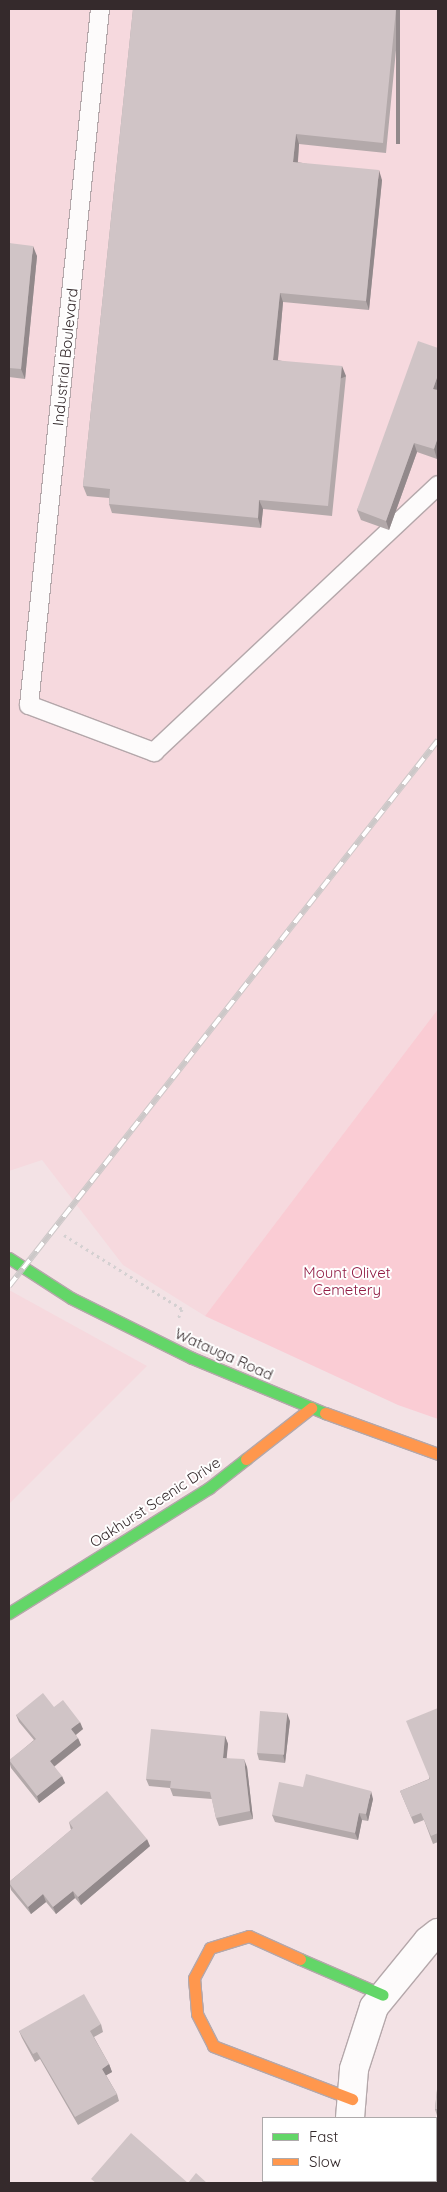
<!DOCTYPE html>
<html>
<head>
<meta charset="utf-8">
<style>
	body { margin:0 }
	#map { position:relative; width:447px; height:2192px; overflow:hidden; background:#f3e2e5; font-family:Quicksand,sans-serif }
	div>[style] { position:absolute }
	.built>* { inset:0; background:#f6d9de }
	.green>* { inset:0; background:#faccd4 }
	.path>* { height:3px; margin-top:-1.5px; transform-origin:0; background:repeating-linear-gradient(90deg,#d4d0d1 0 2.5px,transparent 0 6.5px) }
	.roads { filter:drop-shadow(1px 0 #b4a7aa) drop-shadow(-1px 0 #b4a7aa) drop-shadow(0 1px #b4a7aa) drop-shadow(0 -1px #b4a7aa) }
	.lane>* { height:18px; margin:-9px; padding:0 9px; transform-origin:9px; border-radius:9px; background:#fdfbfb }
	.street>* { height:28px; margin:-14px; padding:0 14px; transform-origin:14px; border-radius:14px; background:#fdfbfb }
	.fast>* { height:11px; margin:-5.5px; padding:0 5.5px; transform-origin:5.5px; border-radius:5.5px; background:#63d668 }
	.slow>* { height:11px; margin:-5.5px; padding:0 5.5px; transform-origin:5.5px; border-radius:5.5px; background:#ff974d }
	.rail>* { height:5.5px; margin-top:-2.75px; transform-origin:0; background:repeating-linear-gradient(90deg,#fff 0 11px,#ccc8c8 0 22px); box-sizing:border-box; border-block:1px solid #ccc8c8 }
	.wall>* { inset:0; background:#b3a9aa }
	.shaded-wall>* { inset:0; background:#92898b; transform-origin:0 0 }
	.building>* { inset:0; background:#d0c4c6; transform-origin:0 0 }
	span { translate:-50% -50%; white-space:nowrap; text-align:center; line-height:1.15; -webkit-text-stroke:4px #fff; paint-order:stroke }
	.street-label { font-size:15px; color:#352a2c }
	.park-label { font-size:15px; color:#911c44 }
	.frame { position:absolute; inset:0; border:10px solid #352a2c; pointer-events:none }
	.legend { position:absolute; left:262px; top:2117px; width:175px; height:65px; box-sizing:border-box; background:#fff; border:1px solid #aeaaab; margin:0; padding:6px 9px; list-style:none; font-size:15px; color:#352a2c }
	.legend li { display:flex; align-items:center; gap:10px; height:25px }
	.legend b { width:25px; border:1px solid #aeaaab }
</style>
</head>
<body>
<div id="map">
	<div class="built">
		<div style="clip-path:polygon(9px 9px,438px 9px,438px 1009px,205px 1316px,123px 1265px,42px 1160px,9px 1171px)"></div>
		<div style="clip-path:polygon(9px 1290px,147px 1366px,9px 1504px)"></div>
	</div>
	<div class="green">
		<div style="clip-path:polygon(438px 1009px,438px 1419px,398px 1405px,205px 1316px)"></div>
	</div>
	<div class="path">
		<div style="left:64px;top:1235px;width:139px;rotate:32.1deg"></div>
		<div style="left:182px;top:1309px;width:11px;rotate:112deg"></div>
	</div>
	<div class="roads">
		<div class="lane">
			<div style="left:100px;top:9px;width:700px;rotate:95.82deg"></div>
			<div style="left:29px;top:705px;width:134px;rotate:20.6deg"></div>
			<div style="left:154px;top:752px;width:390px;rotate:-43.2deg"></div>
		</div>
		<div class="street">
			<div style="left:350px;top:2118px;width:49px;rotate:-85.3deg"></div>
			<div style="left:354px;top:2069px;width:65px;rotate:-72.1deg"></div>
			<div style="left:374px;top:2007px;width:85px;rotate:-50.7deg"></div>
			<div style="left:428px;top:1941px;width:13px;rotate:-39deg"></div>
			<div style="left:352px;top:2181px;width:2px;rotate:90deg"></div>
		</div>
		<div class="fast">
			<div style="left:9px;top:1258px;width:74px;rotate:32.8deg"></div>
			<div style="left:71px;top:1298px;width:135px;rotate:26.4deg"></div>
			<div style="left:192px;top:1358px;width:144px;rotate:22.5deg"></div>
			<div style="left:9px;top:1613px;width:236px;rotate:-32deg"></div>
			<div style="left:209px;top:1488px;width:47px;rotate:-38.1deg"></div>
			<div style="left:300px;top:1959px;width:90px;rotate:23.4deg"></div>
		</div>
		<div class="slow">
			<div style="left:325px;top:1413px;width:120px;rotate:19.9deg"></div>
			<div style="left:246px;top:1459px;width:83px;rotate:-38.1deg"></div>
			<div style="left:300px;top:1959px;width:56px;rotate:-155.7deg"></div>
			<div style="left:249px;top:1936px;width:41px;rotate:162.9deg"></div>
			<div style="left:210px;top:1948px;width:34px;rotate:118deg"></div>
			<div style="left:194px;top:1978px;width:36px;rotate:85deg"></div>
			<div style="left:197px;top:2014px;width:36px;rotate:63deg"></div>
			<div style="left:213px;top:2046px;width:149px;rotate:20.9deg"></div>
		</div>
	</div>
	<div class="rail">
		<div style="left:9px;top:1286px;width:694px;rotate:-51.84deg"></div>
	</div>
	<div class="wall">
		<div style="clip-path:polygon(133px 9px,400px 9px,386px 153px,299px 144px,298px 162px,382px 180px,369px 310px,283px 302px,278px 360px,346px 376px,332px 516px,263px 509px,261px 528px,112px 513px,109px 504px,109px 498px,87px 496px,83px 486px)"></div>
		<div style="clip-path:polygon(9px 243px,37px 256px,25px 379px,9px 377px)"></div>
		<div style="clip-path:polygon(438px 348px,438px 456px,437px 459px,417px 452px,389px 530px,361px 520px,357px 510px)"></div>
		<div style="clip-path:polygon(54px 1707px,83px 1729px,76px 1735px,81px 1745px,54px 1767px,65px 1783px,39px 1803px,11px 1768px,9px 1761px,34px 1740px,19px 1722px,16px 1715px)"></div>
		<div style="clip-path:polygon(438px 1708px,438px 1842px,433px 1844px,424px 1820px,414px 1824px,400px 1791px,429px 1779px)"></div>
		<div style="clip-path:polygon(290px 1721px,285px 1763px,259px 1760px,257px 1753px)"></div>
		<div style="clip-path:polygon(225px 1736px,228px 1744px,226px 1758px,247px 1767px,253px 1819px,219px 1826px,216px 1818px,212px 1799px,173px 1796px,170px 1788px,149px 1786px,146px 1779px)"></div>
		<div style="clip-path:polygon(303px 1787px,373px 1799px,368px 1821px,362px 1820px,358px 1840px,275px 1822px,272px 1815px)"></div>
		<div style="clip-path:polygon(69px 1822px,150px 1846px,81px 1905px,75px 1898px,56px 1914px,46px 1902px,31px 1914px,11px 1890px,9px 1882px,71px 1830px)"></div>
		<div style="clip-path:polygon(101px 2024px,103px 2032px,94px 2037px,109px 2064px,112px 2072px,106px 2075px,117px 2094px,119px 2101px,78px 2125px,40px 2059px,35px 2062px,22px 2038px,19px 2031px)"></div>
		<div style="clip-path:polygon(438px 2080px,438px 2116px,437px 2116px,435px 2109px)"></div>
		<div style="clip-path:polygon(438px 2122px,438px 2160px,437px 2160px,436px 2155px,436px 2143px)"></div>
	</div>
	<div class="shaded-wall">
		<div style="left:396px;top:9px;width:4px;height:135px"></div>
		<div style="clip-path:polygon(296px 134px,299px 144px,297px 171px,293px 162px)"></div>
		<div style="clip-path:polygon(379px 170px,382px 180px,369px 310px,366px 301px)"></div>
		<div style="clip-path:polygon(33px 246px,37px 256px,25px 379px,21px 369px)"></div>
		<div style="clip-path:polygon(280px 293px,283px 302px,277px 369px,273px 360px)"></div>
		<div style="left:342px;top:366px;width:11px;height:141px;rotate:68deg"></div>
		<div style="clip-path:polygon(438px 375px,438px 394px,433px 389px)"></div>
		<div style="clip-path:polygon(438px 437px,438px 456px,437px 459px,434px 449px)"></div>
		<div style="clip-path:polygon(414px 443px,417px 452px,389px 530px,386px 521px)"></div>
		<div style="clip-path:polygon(259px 500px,263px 509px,261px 528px,258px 518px)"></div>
		<div style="clip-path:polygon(287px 1713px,290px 1721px,285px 1763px,283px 1755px)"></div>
		<div style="clip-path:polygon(80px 1722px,83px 1729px,74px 1736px,71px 1729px)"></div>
		<div style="clip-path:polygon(225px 1736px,228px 1744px,226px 1765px,223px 1758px)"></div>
		<div style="clip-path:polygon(78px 1738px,81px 1745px,52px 1768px,50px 1761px)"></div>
		<div style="clip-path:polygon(244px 1759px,247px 1767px,253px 1819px,250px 1811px)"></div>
		<div style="clip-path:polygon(62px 1776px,65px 1783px,39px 1803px,37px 1796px)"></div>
		<div style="clip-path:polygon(371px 1791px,373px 1799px,368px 1821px,366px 1814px)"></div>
		<div style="clip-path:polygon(359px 1813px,362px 1820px,358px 1840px,355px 1833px)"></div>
		<div style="clip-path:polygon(147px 1839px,150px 1846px,81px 1905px,78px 1897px)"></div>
		<div style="clip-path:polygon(73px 1891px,75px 1898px,56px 1914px,53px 1907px)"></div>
		<div style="clip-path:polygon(43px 1894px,46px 1902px,31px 1914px,28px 1907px)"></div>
		<div style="clip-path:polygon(109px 2064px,112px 2072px,105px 2076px,102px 2069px)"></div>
	</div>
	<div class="building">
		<div style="clip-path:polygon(133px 9px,396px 9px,383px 143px,296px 134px,293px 162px,379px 170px,366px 301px,280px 293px,273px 360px,342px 366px,328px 506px,259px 500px,258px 518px,109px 504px,110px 489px,83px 486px)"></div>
		<div style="clip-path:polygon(9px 243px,33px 246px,21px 369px,9px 368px)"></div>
		<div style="clip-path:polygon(418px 341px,438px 348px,438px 375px,433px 389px,438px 390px,438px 437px,434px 449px,414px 443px,386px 521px,357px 510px)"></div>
		<div style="clip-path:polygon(43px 1693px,54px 1707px,63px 1700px,80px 1722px,71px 1729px,78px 1738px,50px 1761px,62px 1776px,37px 1796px,9px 1760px,36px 1739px,16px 1715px)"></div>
		<div style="clip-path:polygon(438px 1708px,438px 1833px,431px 1836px,421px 1813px,411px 1817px,400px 1791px,430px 1779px,406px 1721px)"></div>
		<div style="left:260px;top:1711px;width:27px;height:42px;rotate:4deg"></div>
		<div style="clip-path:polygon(151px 1729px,225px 1736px,223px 1758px,244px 1759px,250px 1811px,216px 1818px,210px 1792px,170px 1788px,171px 1781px,146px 1779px)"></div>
		<div style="clip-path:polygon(306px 1774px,371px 1791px,366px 1814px,359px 1813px,355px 1833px,272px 1815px,279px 1782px,303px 1787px)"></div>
		<div style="clip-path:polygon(107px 1791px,147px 1839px,78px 1897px,73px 1891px,53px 1907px,43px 1894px,28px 1907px,9px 1883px,9px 1882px,73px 1828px,69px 1822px)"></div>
		<div style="clip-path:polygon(84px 1994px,101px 2024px,90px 2031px,109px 2064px,102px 2069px,117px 2094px,75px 2117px,37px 2052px,33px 2054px,19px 2031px)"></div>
		<div style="clip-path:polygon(438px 2080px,438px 2109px,435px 2109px)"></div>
		<div style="clip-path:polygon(438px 2122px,438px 2153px,436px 2153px,436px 2143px)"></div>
		<div style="clip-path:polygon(131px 2133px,188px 2183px,196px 2173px,207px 2183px,96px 2183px,91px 2179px)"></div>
	</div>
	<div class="street-label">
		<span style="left:65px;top:357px;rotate:-84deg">Industrial Boulevard</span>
		<span style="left:224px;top:1354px;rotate:24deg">Watauga Road</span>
		<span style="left:155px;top:1502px;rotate:-33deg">Oakhurst Scenic Drive</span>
	</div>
	<div class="park-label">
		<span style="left:347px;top:1281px">Mount Olivet<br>Cemetery</span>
	</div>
	<div class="frame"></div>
	<ul class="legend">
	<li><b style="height:6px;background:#63d668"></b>Fast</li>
	<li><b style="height:6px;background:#ff974d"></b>Slow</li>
	</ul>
</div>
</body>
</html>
